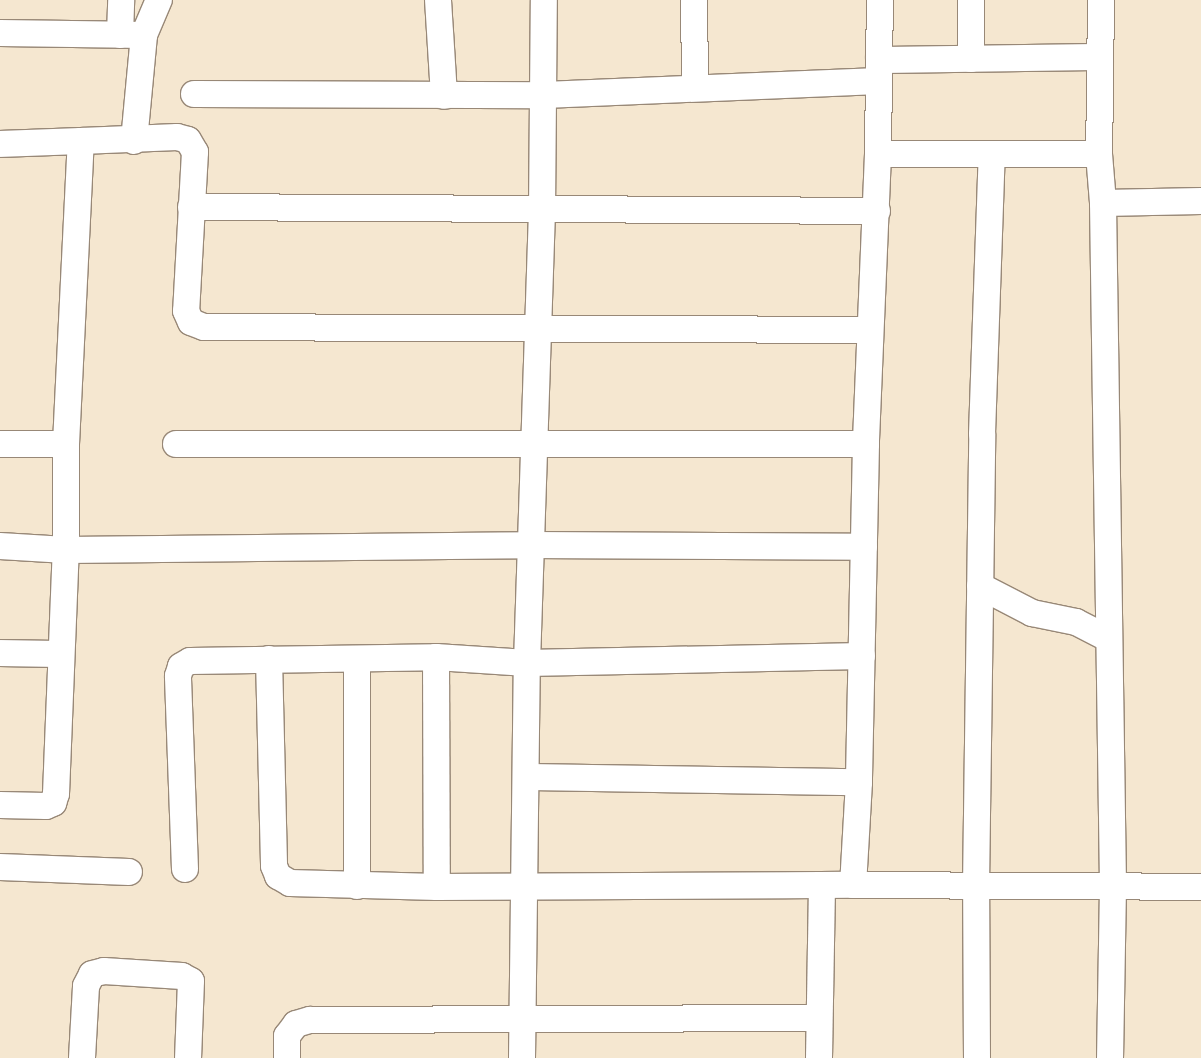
<!DOCTYPE html>
<html>
<head>
<meta charset="utf-8">
<style>
	body { margin:0 }
	#map { position:relative; width:1201px; height:1058px; overflow:hidden; background:#f5e7d0; font-family:"Comic Neue",sans-serif }
	div>[style] { position:absolute }
	.roads { filter:drop-shadow(1px 0 #988877) drop-shadow(-1px 0 #988877) drop-shadow(0 1px #988877) drop-shadow(0 -1px #988877) }
	.minor>* { height:26px; margin:-13px; padding:0 13px; transform-origin:13px; border-radius:13px; background:#fff }
	span { translate:-50% -50%; white-space:nowrap; text-align:center; line-height:1.15; -webkit-text-stroke:5px #fbf7ec; paint-order:stroke }
</style>
</head>
<body>
<div id="map">
	<div class="roads">
		<div class="minor">
			<div style="left:438px;top:0;width:96px;rotate:86.4deg"></div>
			<div style="left:694px;top:0;width:88px;rotate:89.3deg"></div>
			<div style="left:1101px;top:0;width:154px;rotate:90.7deg"></div>
			<div style="left:1099px;top:154px;width:221px;rotate:180deg"></div>
			<div style="left:878px;top:154px;width:290px;rotate:92.4deg"></div>
			<div style="left:866px;top:444px;width:338px;rotate:91.2deg"></div>
			<div style="left:859px;top:782px;width:103px;rotate:93.3deg"></div>
			<div style="left:853px;top:885px;width:348px;rotate:0.3deg"></div>
			<div style="left:0;top:33px;width:144px;rotate:0.8deg"></div>
			<div style="left:120px;top:35px;width:35px;rotate:-88deg"></div>
			<div style="left:971px;top:59px;width:59px;rotate:-90deg"></div>
			<div style="left:879px;top:60px;width:221px;rotate:-0.8deg"></div>
			<div style="left:194px;top:94px;width:350px;rotate:0.2deg"></div>
			<div style="left:544px;top:95px;width:335px;rotate:-2.4deg"></div>
			<div style="left:134px;top:141px;width:106px;rotate:-84.6deg"></div>
			<div style="left:144px;top:35px;width:38px;rotate:-67deg"></div>
			<div style="left:0;top:144px;width:81px;rotate:-2.1deg"></div>
			<div style="left:878px;top:154px;width:154px;rotate:-89.3deg"></div>
			<div style="left:1099px;top:154px;width:49px;rotate:85.3deg"></div>
			<div style="left:1103px;top:203px;width:98px;rotate:-1.2deg"></div>
			<div style="left:1103px;top:203px;width:684px;rotate:89.16deg"></div>
			<div style="left:1113px;top:887px;width:171px;rotate:91deg"></div>
			<div style="left:191px;top:207px;width:686px;rotate:0.33deg"></div>
			<div style="left:0;top:444px;width:66px"></div>
			<div style="left:176px;top:444px;width:690px"></div>
			<div style="left:0;top:546px;width:66px;rotate:3.5deg"></div>
			<div style="left:66px;top:550px;width:465px;rotate:-0.6deg"></div>
			<div style="left:531px;top:545px;width:333px;rotate:0.3deg"></div>
			<div style="left:980px;top:586px;width:59px;rotate:27.4deg"></div>
			<div style="left:1032px;top:613px;width:45px;rotate:11.6deg"></div>
			<div style="left:1076px;top:622px;width:37px;rotate:27deg"></div>
			<div style="left:0;top:653px;width:60px;rotate:1deg"></div>
			<div style="left:436px;top:657px;width:230px;rotate:89.8deg"></div>
			<div style="left:269px;top:659px;width:207px;rotate:88.6deg"></div>
			<div style="left:274px;top:866px;width:11px;rotate:68deg"></div>
			<div style="left:278px;top:876px;width:14px;rotate:30deg"></div>
			<div style="left:290px;top:883px;width:147px;rotate:1.6deg"></div>
			<div style="left:437px;top:887px;width:416px;rotate:-0.3deg"></div>
			<div style="left:357px;top:659px;width:227px;rotate:90deg"></div>
			<div style="left:527px;top:777px;width:332px;rotate:0.9deg"></div>
			<div style="left:0;top:805px;width:46px;rotate:1.2deg"></div>
			<div style="left:46px;top:806px;width:8px;rotate:-23deg"></div>
			<div style="left:53px;top:803px;width:9px;rotate:-72deg"></div>
			<div style="left:56px;top:794px;width:244px;rotate:-87.7deg"></div>
			<div style="left:66px;top:550px;width:106px;rotate:-90deg"></div>
			<div style="left:66px;top:444px;width:303px;rotate:-87.2deg"></div>
			<div style="left:81px;top:141px;width:96px;rotate:-2.4deg"></div>
			<div style="left:177px;top:137px;width:11px;rotate:15deg"></div>
			<div style="left:188px;top:140px;width:14px;rotate:60deg"></div>
			<div style="left:195px;top:152px;width:159px;rotate:93.2deg"></div>
			<div style="left:186px;top:311px;width:12px;rotate:66deg"></div>
			<div style="left:191px;top:322px;width:14px;rotate:21deg"></div>
			<div style="left:204px;top:327px;width:666px;rotate:0.26deg"></div>
			<div style="left:0;top:867px;width:129px;rotate:2.2deg"></div>
			<div style="left:185px;top:869px;width:193px;rotate:-92.1deg"></div>
			<div style="left:178px;top:676px;width:10px;rotate:-73deg"></div>
			<div style="left:181px;top:666px;width:10px;rotate:-29deg"></div>
			<div style="left:190px;top:661px;width:246px;rotate:-0.9deg"></div>
			<div style="left:436px;top:657px;width:91px;rotate:3.8deg"></div>
			<div style="left:527px;top:663px;width:335px;rotate:-1.2deg"></div>
			<div style="left:82px;top:1058px;width:72px;rotate:-86.8deg"></div>
			<div style="left:86px;top:986px;width:13px;rotate:-63deg"></div>
			<div style="left:92px;top:974px;width:12px;rotate:-14deg"></div>
			<div style="left:104px;top:971px;width:78px;rotate:3.7deg"></div>
			<div style="left:182px;top:976px;width:10px;rotate:29deg"></div>
			<div style="left:191px;top:981px;width:77px;rotate:92.2deg"></div>
			<div style="left:287px;top:1058px;width:22px;rotate:-90deg"></div>
			<div style="left:287px;top:1036px;width:15px;rotate:-53deg"></div>
			<div style="left:296px;top:1024px;width:15px;rotate:-16deg"></div>
			<div style="left:310px;top:1020px;width:509px;rotate:-0.23deg"></div>
			<div style="left:522px;top:1058px;width:395px;rotate:-89.3deg"></div>
			<div style="left:527px;top:663px;width:452px;rotate:-88.1deg"></div>
			<div style="left:542px;top:211px;width:211px;rotate:-89.5deg"></div>
			<div style="left:819px;top:1058px;width:172px;rotate:-89deg"></div>
			<div style="left:977px;top:1058px;width:172px;rotate:-90.3deg"></div>
			<div style="left:976px;top:886px;width:452px;rotate:-89.2deg"></div>
			<div style="left:982px;top:434px;width:280px;rotate:-88deg"></div>
		</div>
	</div>
</div>
</body>
</html>
